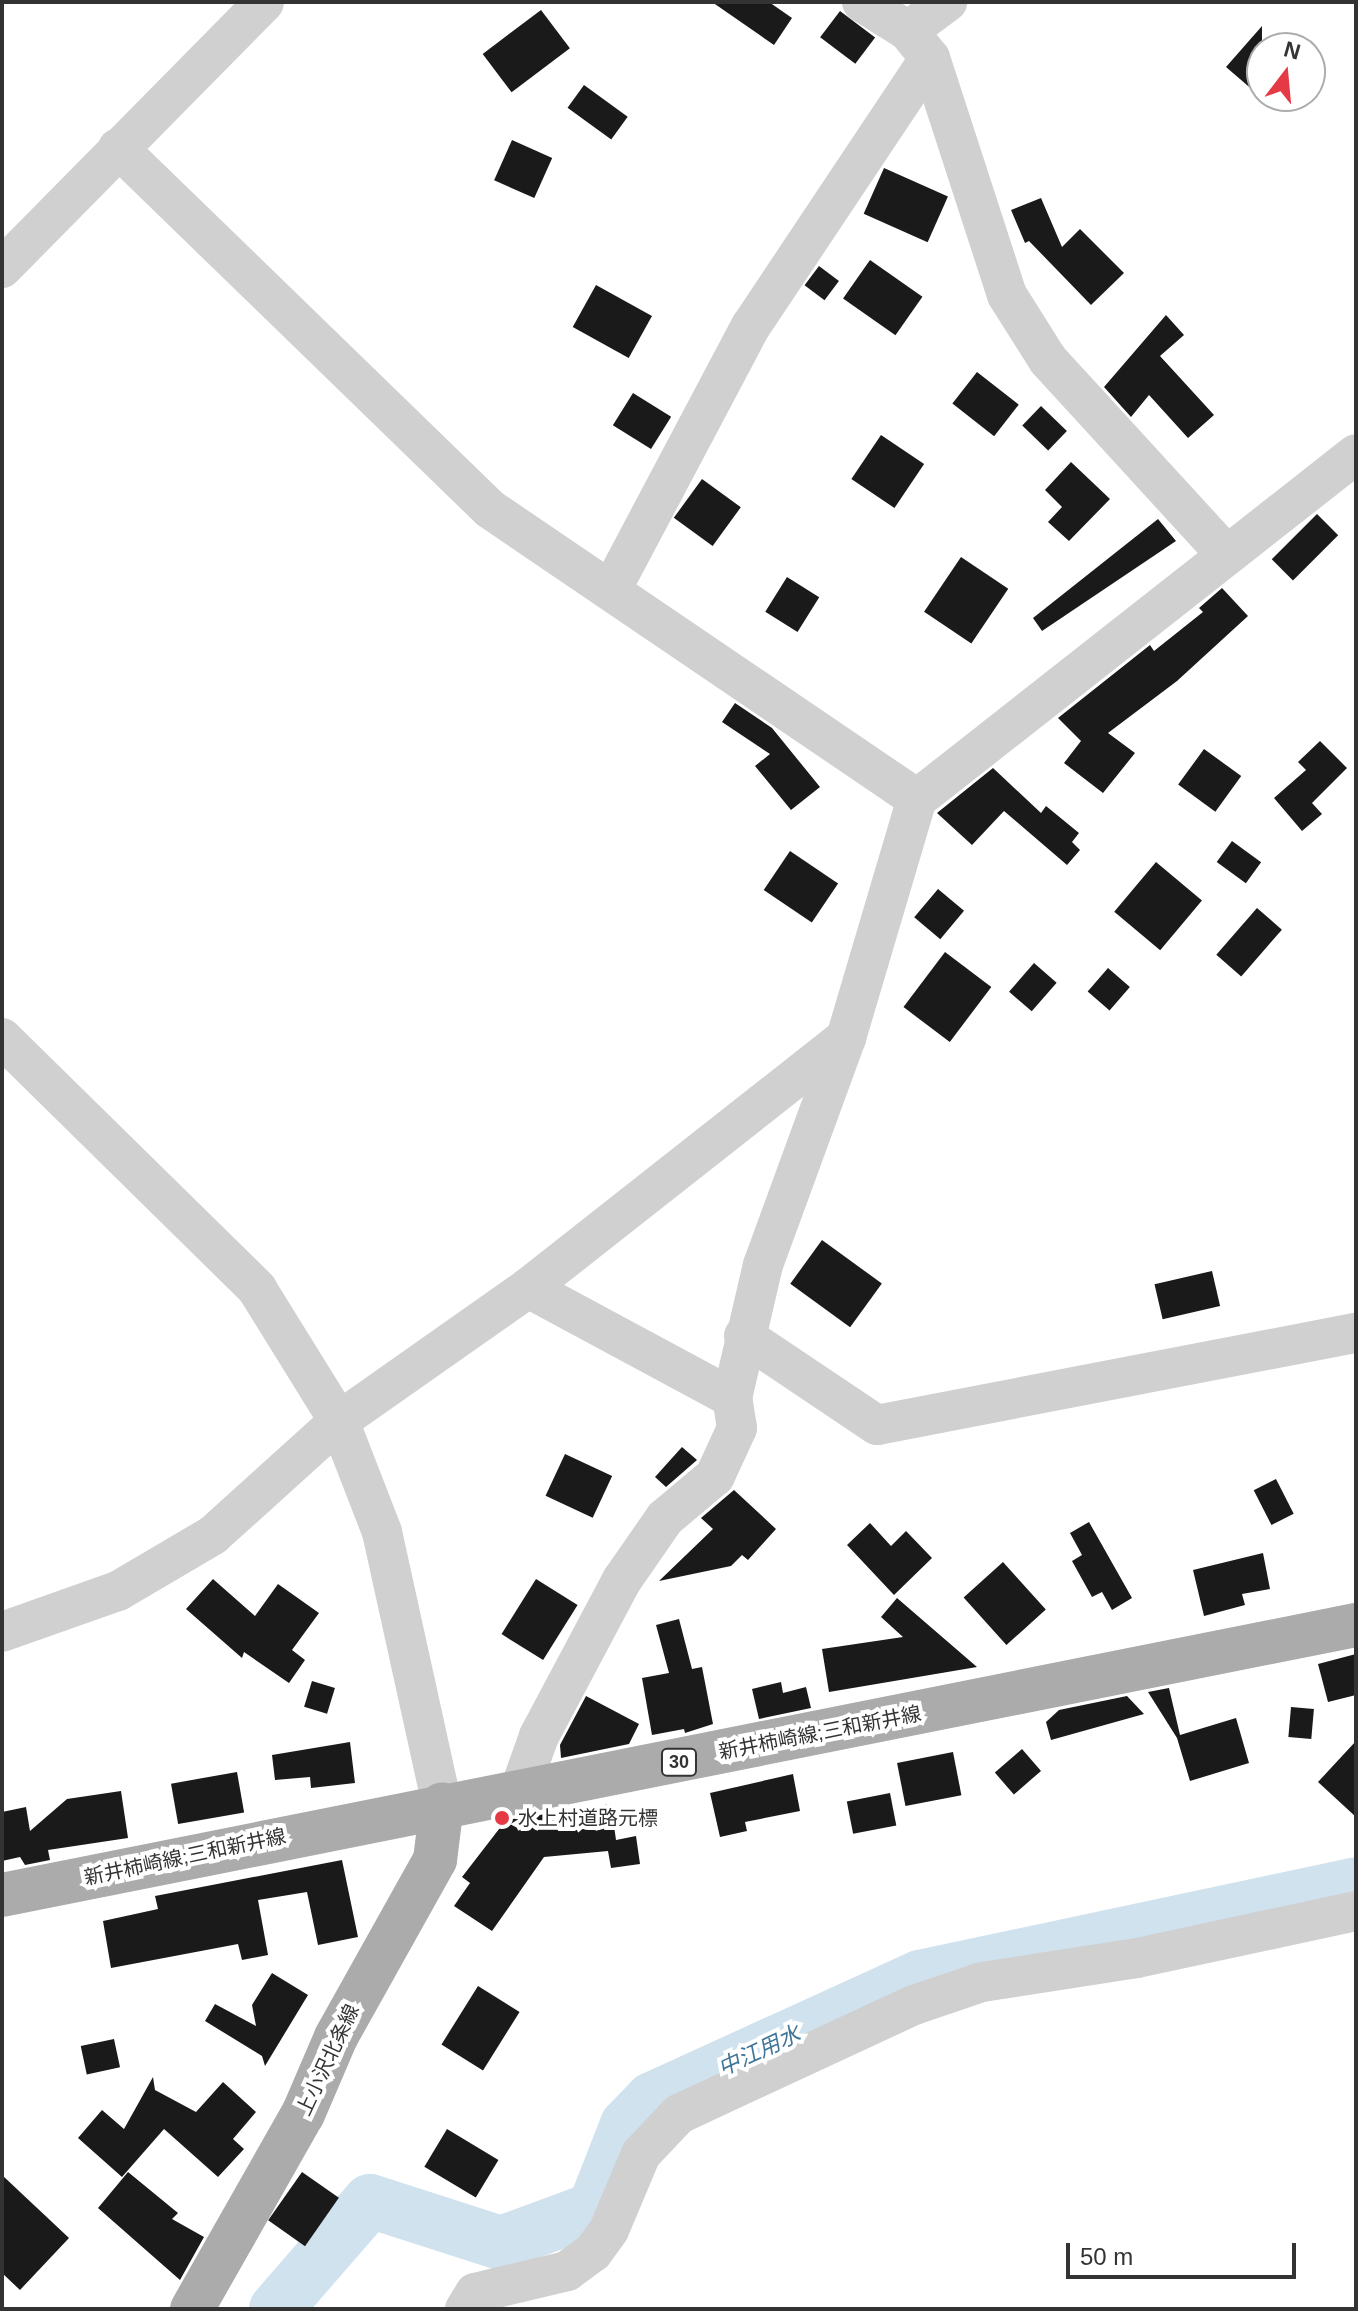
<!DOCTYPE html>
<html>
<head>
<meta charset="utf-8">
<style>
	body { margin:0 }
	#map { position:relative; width:1358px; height:2311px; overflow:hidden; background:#fff; font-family:Arial,"Noto Sans JP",sans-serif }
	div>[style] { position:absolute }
	.river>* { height:54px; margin:-27px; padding:0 27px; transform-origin:27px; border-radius:27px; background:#cfe2ee }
	.building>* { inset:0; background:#1a1a1a; transform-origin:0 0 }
	.minor>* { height:40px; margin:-20px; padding:0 20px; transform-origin:20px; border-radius:20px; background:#d0d0d0 }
	.major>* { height:44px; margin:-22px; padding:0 22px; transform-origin:22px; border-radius:22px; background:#ababab }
	.dots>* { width:22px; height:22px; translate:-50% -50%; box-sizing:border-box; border:4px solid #fff; border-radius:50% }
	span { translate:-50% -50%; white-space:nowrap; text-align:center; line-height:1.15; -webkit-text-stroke:8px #fff; paint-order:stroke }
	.shield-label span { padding:2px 6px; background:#fff; border:2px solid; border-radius:6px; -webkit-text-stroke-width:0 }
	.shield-label { font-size:18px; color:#333; font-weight:700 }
	.street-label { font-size:20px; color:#333 }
	.poi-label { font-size:20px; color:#333 }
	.left { translate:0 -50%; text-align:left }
	.water-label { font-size:22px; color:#3f7597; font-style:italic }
	.frame { position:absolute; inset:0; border:4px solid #333; pointer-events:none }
	.north { position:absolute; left:1246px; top:32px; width:80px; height:80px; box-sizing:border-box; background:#fff; border:2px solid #adadad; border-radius:50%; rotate:16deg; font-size:22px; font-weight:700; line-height:32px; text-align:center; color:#333 }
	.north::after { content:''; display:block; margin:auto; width:28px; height:36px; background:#e63946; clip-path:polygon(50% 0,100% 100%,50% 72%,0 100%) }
	.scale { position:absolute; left:1066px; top:2243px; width:230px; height:36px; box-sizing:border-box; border:4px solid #333; border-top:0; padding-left:10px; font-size:24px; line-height:28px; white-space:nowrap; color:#333; -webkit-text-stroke:6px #fff; paint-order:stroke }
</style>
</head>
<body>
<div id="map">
	<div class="river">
		<div style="left:276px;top:2309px;width:143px;rotate:-49deg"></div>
		<div style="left:370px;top:2201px;width:138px;rotate:17.8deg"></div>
		<div style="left:501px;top:2243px;width:99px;rotate:-20.1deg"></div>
		<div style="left:594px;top:2209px;width:90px;rotate:-68.6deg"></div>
		<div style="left:627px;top:2125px;width:36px;rotate:-46deg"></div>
		<div style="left:652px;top:2099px;width:294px;rotate:-24.5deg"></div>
		<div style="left:920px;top:1977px;width:446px;rotate:-12deg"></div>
	</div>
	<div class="building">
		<div style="clip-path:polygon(712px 2px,769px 2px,792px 18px,774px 45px)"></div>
		<div style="left:541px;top:10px;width:48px;height:73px;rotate:53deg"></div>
		<div style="left:840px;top:11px;width:44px;height:33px;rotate:37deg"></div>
		<div style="clip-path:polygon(1262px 26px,1262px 98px,1226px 67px)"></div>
		<div style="left:584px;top:85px;width:54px;height:28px;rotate:36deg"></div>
		<div style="left:512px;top:140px;width:44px;height:44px;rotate:24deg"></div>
		<div style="left:884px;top:168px;width:70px;height:50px;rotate:24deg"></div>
		<div style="clip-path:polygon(1041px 198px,1062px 247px,1080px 229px,1124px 273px,1091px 305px,1029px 241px,1025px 243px,1011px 210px)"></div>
		<div style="left:870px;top:260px;width:64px;height:47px;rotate:35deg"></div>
		<div style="left:819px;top:266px;width:25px;height:24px;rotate:37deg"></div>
		<div style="left:596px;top:285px;width:64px;height:48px;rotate:29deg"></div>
		<div style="clip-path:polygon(1166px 315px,1184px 335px,1160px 356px,1214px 415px,1188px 438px,1149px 395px,1131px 417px,1104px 387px)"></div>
		<div style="left:977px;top:372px;width:53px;height:40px;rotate:38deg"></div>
		<div style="left:633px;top:393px;width:45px;height:38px;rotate:32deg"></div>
		<div style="left:1041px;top:406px;width:36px;height:27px;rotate:44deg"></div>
		<div style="left:881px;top:435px;width:52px;height:53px;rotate:34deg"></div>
		<div style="clip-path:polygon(1071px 462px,1110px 499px,1069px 541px,1048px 522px,1062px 507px,1045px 490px)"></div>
		<div style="left:702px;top:479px;width:48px;height:48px;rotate:36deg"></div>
		<div style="left:1317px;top:514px;width:30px;height:64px;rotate:45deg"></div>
		<div style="clip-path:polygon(1158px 519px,1176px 541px,1042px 631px,1033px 618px)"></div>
		<div style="left:961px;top:557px;width:57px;height:66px;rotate:34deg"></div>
		<div style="left:787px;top:577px;width:38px;height:41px;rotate:32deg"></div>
		<div style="clip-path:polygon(1222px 588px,1248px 616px,1177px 681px,1108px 733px,1135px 753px,1103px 793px,1064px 763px,1081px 741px,1058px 718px,1150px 645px,1154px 651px,1203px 612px,1199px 608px)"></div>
		<div style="clip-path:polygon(735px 703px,772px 728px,820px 787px,791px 810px,755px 766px,770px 754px,722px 722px)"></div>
		<div style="clip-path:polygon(1320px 741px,1347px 768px,1312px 803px,1322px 814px,1302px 831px,1274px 798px,1306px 770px,1298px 762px)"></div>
		<div style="left:1204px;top:749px;width:46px;height:44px;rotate:36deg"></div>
		<div style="clip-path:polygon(993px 768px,1041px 813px,1046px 806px,1079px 833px,1072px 842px,1080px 850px,1067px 865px,1004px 811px,972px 845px,937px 813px)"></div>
		<div style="left:1232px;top:841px;width:36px;height:26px;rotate:36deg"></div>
		<div style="left:790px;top:851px;width:58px;height:47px;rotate:34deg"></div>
		<div style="left:1156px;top:862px;width:60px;height:65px;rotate:40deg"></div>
		<div style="left:938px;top:889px;width:34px;height:37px;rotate:40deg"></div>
		<div style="left:1257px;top:908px;width:33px;height:62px;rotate:41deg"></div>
		<div style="left:945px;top:952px;width:58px;height:69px;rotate:37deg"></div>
		<div style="left:1034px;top:963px;width:30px;height:38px;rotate:41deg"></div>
		<div style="left:1108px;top:968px;width:29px;height:31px;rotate:41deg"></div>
		<div style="left:822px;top:1240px;width:74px;height:54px;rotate:36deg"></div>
		<div style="left:1212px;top:1271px;width:36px;height:59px;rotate:77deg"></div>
		<div style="clip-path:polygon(682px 1447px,697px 1460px,666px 1487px,655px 1477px)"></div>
		<div style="left:565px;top:1454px;width:52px;height:46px;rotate:25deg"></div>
		<div style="left:1276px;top:1479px;width:39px;height:25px;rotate:63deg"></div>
		<div style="clip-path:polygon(734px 1490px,776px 1529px,748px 1560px,742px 1555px,731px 1566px,659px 1581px,713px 1529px,701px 1518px)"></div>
		<div style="clip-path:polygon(1089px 1522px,1132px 1598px,1112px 1610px,1102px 1592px,1092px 1597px,1072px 1561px,1082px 1555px,1070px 1533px)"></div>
		<div style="clip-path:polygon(870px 1523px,891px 1546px,906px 1531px,932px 1558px,894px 1595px,847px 1545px)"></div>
		<div style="clip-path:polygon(1263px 1553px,1270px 1589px,1242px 1594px,1245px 1605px,1204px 1616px,1193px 1570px)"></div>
		<div style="left:1003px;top:1562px;width:64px;height:53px;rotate:48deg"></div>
		<div style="clip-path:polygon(213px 1579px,255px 1616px,278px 1584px,319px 1613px,292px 1650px,305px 1660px,289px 1683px,244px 1652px,242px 1658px,186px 1609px)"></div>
		<div style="left:536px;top:1579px;width:49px;height:65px;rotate:32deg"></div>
		<div style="clip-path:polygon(897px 1598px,977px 1667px,829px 1692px,822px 1649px,903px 1637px,881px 1617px)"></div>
		<div style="clip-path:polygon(679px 1619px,692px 1669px,702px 1667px,713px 1724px,685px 1733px,684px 1729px,652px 1735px,642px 1678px,669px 1673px,656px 1625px)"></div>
		<div style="clip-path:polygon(1356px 1654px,1356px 1695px,1328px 1702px,1318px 1664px)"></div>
		<div style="left:312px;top:1681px;width:24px;height:27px;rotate:17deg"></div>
		<div style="clip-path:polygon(781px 1682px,783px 1693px,806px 1687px,811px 1708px,759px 1719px,752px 1689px)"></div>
		<div style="clip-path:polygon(1169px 1688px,1180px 1735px,1236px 1718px,1249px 1763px,1190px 1781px,1177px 1738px,1148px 1692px)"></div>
		<div style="clip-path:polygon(586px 1696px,639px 1724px,629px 1744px,561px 1758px,560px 1745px)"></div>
		<div style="clip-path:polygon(1127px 1696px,1144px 1714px,1051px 1740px,1046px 1722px,1059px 1710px)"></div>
		<div style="left:1291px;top:1707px;width:23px;height:30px;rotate:5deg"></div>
		<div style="clip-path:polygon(1356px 1741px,1356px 1817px,1318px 1782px)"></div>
		<div style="clip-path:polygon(350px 1742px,355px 1783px,311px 1788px,310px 1777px,275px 1780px,272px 1755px)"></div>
		<div style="left:1022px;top:1749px;width:29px;height:36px;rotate:49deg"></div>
		<div style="left:953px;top:1752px;width:44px;height:57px;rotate:79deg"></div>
		<div style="left:237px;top:1772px;width:41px;height:67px;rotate:80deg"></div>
		<div style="clip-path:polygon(793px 1774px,800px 1811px,745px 1822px,747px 1831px,720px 1837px,710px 1793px)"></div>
		<div style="clip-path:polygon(121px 1791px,128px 1838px,48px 1850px,50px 1860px,25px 1865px,20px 1857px,2px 1861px,2px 1812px,26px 1807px,30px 1831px,67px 1799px)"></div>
		<div style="left:890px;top:1793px;width:33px;height:44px;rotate:79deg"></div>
		<div style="clip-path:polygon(611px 1804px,616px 1840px,636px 1836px,640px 1864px,611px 1868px,608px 1851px,544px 1857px,492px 1931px,454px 1906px,470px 1883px,462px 1877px,506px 1820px)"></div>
		<div style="clip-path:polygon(342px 1860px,358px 1937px,318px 1945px,307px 1892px,258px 1900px,268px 1955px,242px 1960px,238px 1944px,111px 1968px,103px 1921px,158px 1909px,155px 1896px)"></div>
		<div style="clip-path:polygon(272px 1973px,308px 1995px,265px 2066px,262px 2056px,205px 2021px,215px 2004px,256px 2026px,252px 2005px)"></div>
		<div style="left:478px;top:1986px;width:49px;height:69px;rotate:32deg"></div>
		<div style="left:114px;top:2039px;width:29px;height:34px;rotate:78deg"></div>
		<div style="clip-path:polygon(153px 2077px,155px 2090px,196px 2112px,223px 2082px,256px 2112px,233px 2139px,244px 2149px,218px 2177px,164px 2129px,122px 2177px,78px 2138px,102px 2110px,124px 2129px)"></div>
		<div style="left:447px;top:2129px;width:60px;height:44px;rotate:31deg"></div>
		<div style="clip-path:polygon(128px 2172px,178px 2213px,172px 2219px,204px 2237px,180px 2280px,98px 2208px)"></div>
		<div style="left:302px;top:2172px;width:45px;height:59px;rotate:35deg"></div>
		<div style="clip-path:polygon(2px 2175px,69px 2238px,20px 2290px,2px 2273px)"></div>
	</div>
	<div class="minor">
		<div style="left:862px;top:2px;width:54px;rotate:32.2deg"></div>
		<div style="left:908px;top:31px;width:35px;rotate:51deg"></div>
		<div style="left:930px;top:58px;width:249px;rotate:72deg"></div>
		<div style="left:1007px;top:295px;width:77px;rotate:57.8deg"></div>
		<div style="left:1048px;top:360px;width:263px;rotate:47.5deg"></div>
		<div style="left:908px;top:31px;width:49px;rotate:-36.6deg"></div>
		<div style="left:118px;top:148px;width:518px;rotate:44.14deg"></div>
		<div style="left:490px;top:509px;width:516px;rotate:34.18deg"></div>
		<div style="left:2px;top:268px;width:373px;rotate:-45.4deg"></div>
		<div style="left:611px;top:590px;width:299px;rotate:-62.1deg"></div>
		<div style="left:751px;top:326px;width:322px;rotate:-56.3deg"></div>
		<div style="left:2px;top:1038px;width:358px;rotate:44.5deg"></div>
		<div style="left:257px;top:1289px;width:155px;rotate:58.2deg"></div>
		<div style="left:339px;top:1421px;width:119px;rotate:68.8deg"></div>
		<div style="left:382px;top:1532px;width:279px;rotate:77.6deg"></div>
		<div style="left:528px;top:1288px;width:232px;rotate:28.3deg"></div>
		<div style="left:744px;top:1336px;width:160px;rotate:33.8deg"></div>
		<div style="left:877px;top:1425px;width:488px;rotate:-10.9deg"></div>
		<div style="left:2px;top:1632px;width:123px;rotate:-19.5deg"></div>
		<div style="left:118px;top:1591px;width:110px;rotate:-30.5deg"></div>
		<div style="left:213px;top:1535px;width:170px;rotate:-42.1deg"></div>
		<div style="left:339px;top:1421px;width:231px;rotate:-35.1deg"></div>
		<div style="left:528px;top:1288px;width:405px;rotate:-38.2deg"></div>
		<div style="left:518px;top:1795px;width:63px;rotate:-70.4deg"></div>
		<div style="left:539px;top:1736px;width:177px;rotate:-62deg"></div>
		<div style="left:622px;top:1580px;width:75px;rotate:-55.3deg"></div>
		<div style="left:665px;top:1518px;width:65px;rotate:-40deg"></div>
		<div style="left:715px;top:1476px;width:53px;rotate:-65.4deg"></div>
		<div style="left:737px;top:1428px;width:30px;rotate:-99deg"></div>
		<div style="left:732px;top:1398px;width:137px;rotate:-76.9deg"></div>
		<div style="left:763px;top:1265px;width:242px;rotate:-69.9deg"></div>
		<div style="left:846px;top:1038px;width:249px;rotate:-73.5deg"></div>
		<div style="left:917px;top:799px;width:558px;rotate:-38.16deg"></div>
		<div style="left:465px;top:2309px;width:19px;rotate:-58deg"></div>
		<div style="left:475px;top:2293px;width:95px;rotate:-13.4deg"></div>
		<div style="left:567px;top:2271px;width:32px;rotate:-36deg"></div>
		<div style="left:593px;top:2252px;width:27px;rotate:-54deg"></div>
		<div style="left:609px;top:2230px;width:82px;rotate:-67.2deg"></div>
		<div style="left:641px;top:2154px;width:55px;rotate:-46.5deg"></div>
		<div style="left:679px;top:2114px;width:259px;rotate:-24.9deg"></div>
		<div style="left:914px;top:2005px;width:72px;rotate:-18.7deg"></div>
		<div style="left:982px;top:1982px;width:157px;rotate:-8.8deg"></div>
		<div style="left:1137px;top:1958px;width:224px;rotate:-12.1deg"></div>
	</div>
	<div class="major">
		<div style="left:2px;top:1895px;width:1381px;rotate:-11.28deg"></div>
		<div style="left:192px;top:2309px;width:224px;rotate:-60.4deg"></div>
		<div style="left:303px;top:2114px;width:84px;rotate:-66.8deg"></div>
		<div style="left:336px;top:2037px;width:203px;rotate:-60.8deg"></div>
		<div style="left:435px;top:1860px;width:56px;rotate:-82.9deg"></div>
	</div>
	<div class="dots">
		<div style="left:502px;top:1818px;background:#e63946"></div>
	</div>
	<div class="shield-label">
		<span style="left:679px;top:1762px">30</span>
	</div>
	<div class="street-label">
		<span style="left:820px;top:1733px;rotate:-11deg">新井柿崎線;三和新井線</span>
		<span style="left:185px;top:1857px;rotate:-12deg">新井柿崎線;三和新井線</span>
		<span style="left:328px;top:2060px;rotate:-65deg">上小沢北条線</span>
	</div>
	<div class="poi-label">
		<span class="left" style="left:518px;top:1818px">水上村道路元標</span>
	</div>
	<div class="water-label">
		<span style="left:759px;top:2051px;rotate:-25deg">中江用水</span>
	</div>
	<div class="frame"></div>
	<div class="north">N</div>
	<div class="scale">50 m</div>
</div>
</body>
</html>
